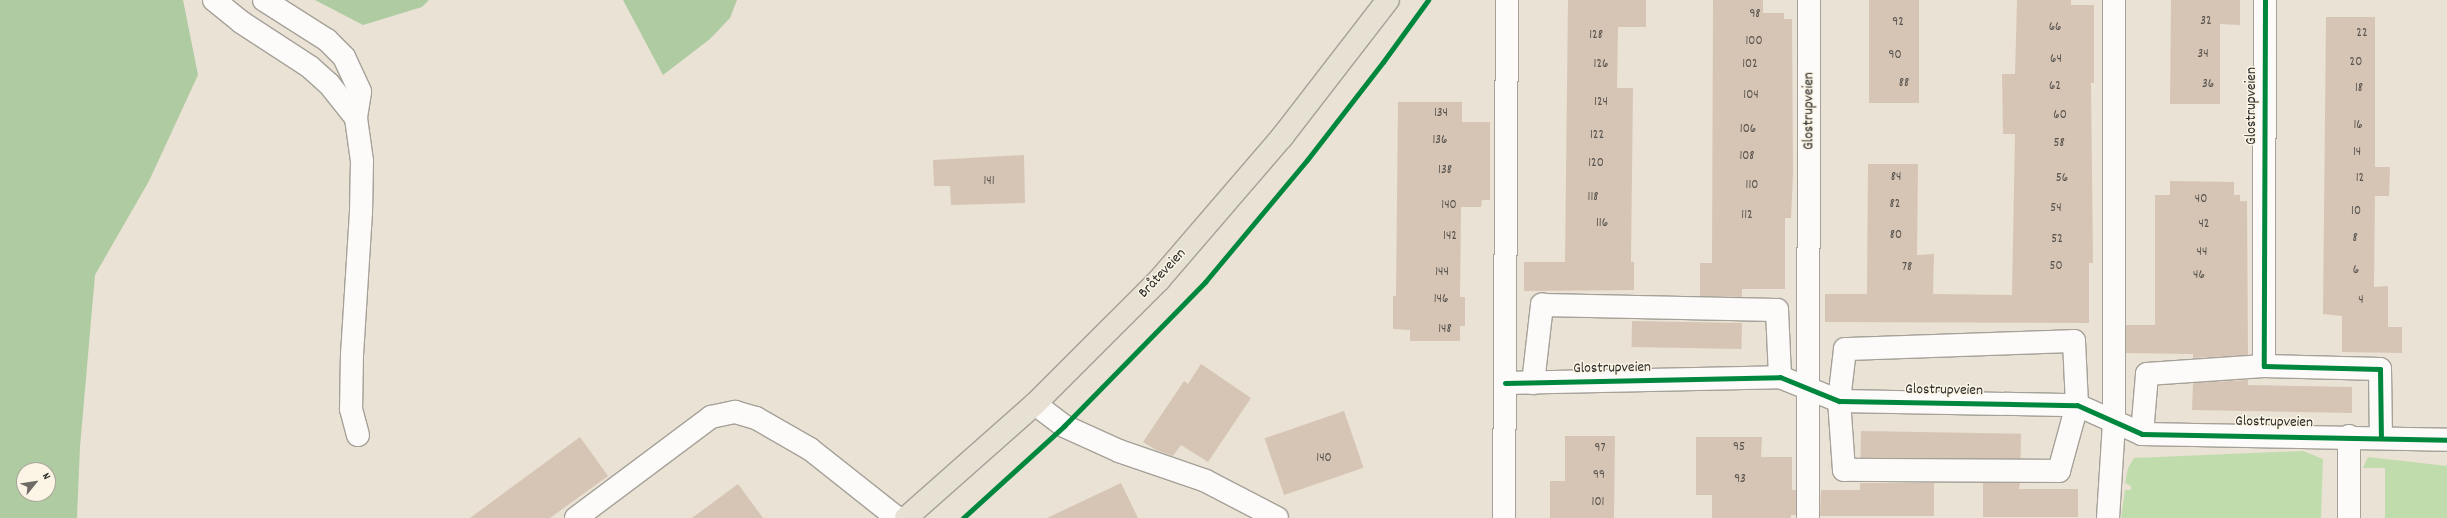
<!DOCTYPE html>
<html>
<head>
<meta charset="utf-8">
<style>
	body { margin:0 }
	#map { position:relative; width:2447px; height:518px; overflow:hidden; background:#eae2d4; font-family:Dekko,sans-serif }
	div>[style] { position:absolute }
	.green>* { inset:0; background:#c1dcac }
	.forest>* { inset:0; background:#afcba1 }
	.building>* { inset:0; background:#d6c5b4; transform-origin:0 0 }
	.roads { filter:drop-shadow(1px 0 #a5a199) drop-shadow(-1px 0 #a5a199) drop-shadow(0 1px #a5a199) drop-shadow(0 -1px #a5a199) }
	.minor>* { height:22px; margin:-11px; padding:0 11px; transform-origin:11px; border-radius:11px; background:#fcfbf9 }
	.major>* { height:22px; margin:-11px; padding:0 11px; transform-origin:11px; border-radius:11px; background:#e7e1d4 }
	.cycleway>* { height:5px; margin:-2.5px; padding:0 2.5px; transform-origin:2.5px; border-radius:2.5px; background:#00873e }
	span { translate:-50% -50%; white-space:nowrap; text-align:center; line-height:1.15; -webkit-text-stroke:3px #fcf5e5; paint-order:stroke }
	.number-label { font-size:13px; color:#56524d }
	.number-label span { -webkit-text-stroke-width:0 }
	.street-label { font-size:15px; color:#2b2b2b }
	.north { position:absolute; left:16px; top:462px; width:40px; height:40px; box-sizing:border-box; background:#fcf5e5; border:1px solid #a8a49b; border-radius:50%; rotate:60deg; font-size:11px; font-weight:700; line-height:16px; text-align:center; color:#2b2b2b }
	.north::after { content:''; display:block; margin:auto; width:14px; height:18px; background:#6e6b66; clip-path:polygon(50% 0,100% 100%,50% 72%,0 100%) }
</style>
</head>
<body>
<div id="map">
	<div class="green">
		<div style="clip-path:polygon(2303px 451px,2323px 459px,2321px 518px,2121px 518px,2125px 490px,2131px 490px,2131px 486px,2125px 483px,2128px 468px,2134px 458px)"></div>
		<div style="clip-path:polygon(2368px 457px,2447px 466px,2447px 518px,2385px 518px,2385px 468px,2363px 468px)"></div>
	</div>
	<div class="forest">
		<div style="clip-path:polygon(evenodd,0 0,183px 0,198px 75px,149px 181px,95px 275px,80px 447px,77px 518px,0 518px,0 0,24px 470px,48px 470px,48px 494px,24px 494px,24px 470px)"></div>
		<div style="clip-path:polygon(315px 0,429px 0,422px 7px,363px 25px)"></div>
		<div style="clip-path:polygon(623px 0,737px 0,730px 18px,710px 39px,663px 75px)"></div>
	</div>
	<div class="building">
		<div style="clip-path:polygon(1568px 0,1646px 0,1646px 27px,1618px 27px,1617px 88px,1633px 88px,1631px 262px,1634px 262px,1634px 290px,1524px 291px,1524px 262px,1565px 262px)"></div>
		<div style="clip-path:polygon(1713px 0,1763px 0,1763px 13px,1784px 13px,1784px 19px,1792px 19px,1793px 174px,1791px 218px,1785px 218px,1785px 289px,1742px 289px,1742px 297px,1700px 296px,1700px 263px,1712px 263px)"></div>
		<div style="left:1869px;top:0;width:50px;height:103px"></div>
		<div style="clip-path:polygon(2017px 0,2071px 0,2071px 5px,2094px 5px,2094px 83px,2091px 83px,2093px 263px,2089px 263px,2089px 323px,1825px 322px,1825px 294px,1867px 294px,1868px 164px,1918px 164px,1917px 255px,1934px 254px,1933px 294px,2012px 295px,2015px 134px,2003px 134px,2002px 74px,2015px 74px)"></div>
		<div style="clip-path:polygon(2171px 0,2240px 0,2240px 25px,2220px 24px,2220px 104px,2170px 104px)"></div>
		<div style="clip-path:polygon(2326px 17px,2375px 17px,2375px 167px,2390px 167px,2389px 196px,2375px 196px,2374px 287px,2388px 286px,2388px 327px,2402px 327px,2402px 353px,2342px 352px,2342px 316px,2323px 314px)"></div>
		<div style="clip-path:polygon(1398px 102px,1462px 102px,1462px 122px,1490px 122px,1490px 200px,1482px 200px,1481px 207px,1461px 207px,1460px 297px,1465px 297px,1465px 326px,1460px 326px,1460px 341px,1410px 341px,1410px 330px,1393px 329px,1393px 296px,1396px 296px)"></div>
		<div style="clip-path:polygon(1024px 155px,1025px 203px,951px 205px,950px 186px,934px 186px,933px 160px)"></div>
		<div style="clip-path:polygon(2170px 181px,2234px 182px,2234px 195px,2240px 195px,2240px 201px,2247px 201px,2248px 355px,2193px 358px,2193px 354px,2126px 353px,2126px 325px,2155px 325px,2155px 195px,2170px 195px)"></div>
		<div style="left:1632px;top:321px;width:110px;height:26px;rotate:1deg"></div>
		<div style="clip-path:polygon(1201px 364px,1251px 398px,1208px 462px,1181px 445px,1173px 456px,1156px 450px,1143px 442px,1184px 381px,1188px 384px)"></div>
		<div style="clip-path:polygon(2248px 380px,2248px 385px,2352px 387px,2352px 413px,2192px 410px,2193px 383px)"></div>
		<div style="left:1344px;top:411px;width:60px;height:84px;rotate:71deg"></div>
		<div style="left:1861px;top:431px;width:160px;height:27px;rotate:1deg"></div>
		<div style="clip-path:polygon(1565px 436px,1615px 436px,1614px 518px,1550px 518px,1550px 481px,1565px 481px)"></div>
		<div style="clip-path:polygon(580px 437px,608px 476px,550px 518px,470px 518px)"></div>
		<div style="clip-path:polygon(1696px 437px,1762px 437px,1761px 457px,1792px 457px,1792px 490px,1796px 490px,1796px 515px,1791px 515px,1791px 518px,1712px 518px,1712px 495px,1696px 495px)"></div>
		<div style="clip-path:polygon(1121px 483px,1138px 518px,1047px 518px)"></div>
		<div style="clip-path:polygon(1860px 483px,1934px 483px,1934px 516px,1820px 516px,1821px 490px,1860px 490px)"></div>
		<div style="clip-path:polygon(1983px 483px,2020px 483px,2019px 489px,2078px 489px,2078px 517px,1983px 517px)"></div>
		<div style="clip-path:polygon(738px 484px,763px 518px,692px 518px)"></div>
	</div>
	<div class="roads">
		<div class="minor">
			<div style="left:214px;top:0;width:35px;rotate:39deg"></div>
			<div style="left:241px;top:22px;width:82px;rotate:33.1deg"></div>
			<div style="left:310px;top:67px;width:25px;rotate:42deg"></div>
			<div style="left:329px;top:84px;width:43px;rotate:51.5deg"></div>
			<div style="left:264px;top:0;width:75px;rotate:32.4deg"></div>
			<div style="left:327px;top:40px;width:24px;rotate:45deg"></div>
			<div style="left:344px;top:57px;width:38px;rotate:65deg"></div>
			<div style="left:360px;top:92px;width:26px;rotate:99deg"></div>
			<div style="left:356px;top:118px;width:43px;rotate:82.1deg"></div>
			<div style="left:362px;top:161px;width:51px;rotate:91.1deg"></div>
			<div style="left:361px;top:212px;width:142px;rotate:93.6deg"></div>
			<div style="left:352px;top:354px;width:55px;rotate:91deg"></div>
			<div style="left:351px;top:409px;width:27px;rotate:75deg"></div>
			<div style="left:2265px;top:0;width:366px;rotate:90.2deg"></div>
			<div style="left:2264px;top:366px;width:116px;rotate:1.5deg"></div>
			<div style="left:2380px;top:369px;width:68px;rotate:89.2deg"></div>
			<div style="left:2074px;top:341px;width:64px;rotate:87.3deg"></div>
			<div style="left:2077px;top:405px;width:68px;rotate:105.3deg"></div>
			<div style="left:2059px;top:471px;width:215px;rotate:-179.7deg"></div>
			<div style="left:1844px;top:470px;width:69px;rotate:-94.1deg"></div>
			<div style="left:1839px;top:401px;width:52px;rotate:-83.4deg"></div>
			<div style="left:1845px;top:349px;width:229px;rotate:-2deg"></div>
			<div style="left:1505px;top:383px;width:275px;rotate:-1.2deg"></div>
			<div style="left:1780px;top:377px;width:64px;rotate:22.1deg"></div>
			<div style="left:1839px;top:401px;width:238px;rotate:1deg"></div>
			<div style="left:2077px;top:405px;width:71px;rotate:24deg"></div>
			<div style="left:2142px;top:434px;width:305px;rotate:1.1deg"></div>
			<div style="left:1533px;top:383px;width:79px;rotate:-83.4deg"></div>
			<div style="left:1542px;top:305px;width:235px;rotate:1.2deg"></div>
			<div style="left:1777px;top:310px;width:67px;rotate:87.4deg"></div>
			<div style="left:1035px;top:404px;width:36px;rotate:37deg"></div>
			<div style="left:1064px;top:426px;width:60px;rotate:24.4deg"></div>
			<div style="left:1119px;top:451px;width:92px;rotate:19deg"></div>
			<div style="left:1206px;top:481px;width:80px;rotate:27.5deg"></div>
			<div style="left:2142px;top:434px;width:60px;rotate:-85.2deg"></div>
			<div style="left:2147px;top:374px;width:117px;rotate:-3.9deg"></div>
			<div style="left:576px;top:518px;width:169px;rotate:-36.8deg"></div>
			<div style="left:711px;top:417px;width:25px;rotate:-12deg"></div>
			<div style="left:735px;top:412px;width:22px;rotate:16deg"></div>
			<div style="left:756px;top:418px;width:62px;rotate:29.9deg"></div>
			<div style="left:810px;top:449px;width:111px;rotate:38.4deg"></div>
			<div style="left:1504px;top:518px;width:518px;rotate:-89.67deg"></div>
			<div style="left:1808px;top:518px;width:518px;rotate:-89.89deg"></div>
			<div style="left:2108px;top:518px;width:95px;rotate:-86.4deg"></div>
			<div style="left:2114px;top:423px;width:423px;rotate:-90deg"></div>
			<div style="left:2349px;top:518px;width:82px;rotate:-90deg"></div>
		</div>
		<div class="major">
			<div style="left:906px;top:518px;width:172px;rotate:-41.5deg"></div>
			<div style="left:1035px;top:404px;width:175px;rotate:-45deg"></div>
			<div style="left:1159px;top:280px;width:189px;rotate:-49.3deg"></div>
			<div style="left:1282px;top:137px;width:173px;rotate:-52.3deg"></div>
		</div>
	</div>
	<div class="cycleway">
		<div style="left:2265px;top:0;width:366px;rotate:90.2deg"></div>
		<div style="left:2264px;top:366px;width:116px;rotate:1.5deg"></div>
		<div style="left:2380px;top:369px;width:68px;rotate:89.2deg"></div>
		<div style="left:1505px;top:383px;width:275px;rotate:-1.2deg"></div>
		<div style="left:1780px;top:377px;width:64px;rotate:22.1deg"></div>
		<div style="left:1839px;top:401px;width:238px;rotate:1deg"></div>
		<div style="left:2077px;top:405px;width:71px;rotate:24deg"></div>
		<div style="left:2142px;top:434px;width:305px;rotate:1.1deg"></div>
		<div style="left:963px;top:518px;width:137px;rotate:-42.3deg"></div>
		<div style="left:1064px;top:426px;width:202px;rotate:-45.6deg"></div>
		<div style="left:1205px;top:282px;width:159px;rotate:-50.1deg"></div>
		<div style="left:1307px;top:160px;width:124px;rotate:-52.2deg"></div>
		<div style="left:1383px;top:62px;width:77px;rotate:-54deg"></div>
	</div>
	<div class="number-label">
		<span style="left:1755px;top:15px">98</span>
		<span style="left:2206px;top:22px">32</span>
		<span style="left:1898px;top:23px">92</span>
		<span style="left:2055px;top:28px">66</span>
		<span style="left:2362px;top:34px">22</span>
		<span style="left:1596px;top:36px">128</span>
		<span style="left:1754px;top:42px">100</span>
		<span style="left:2203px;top:55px">34</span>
		<span style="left:1895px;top:56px">90</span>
		<span style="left:2056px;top:60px">64</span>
		<span style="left:2356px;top:63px">20</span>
		<span style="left:1601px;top:65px">126</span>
		<span style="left:1750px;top:65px">102</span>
		<span style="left:1904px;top:84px">88</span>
		<span style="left:2208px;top:85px">36</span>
		<span style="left:2055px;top:87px">62</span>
		<span style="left:2359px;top:89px">18</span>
		<span style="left:1751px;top:96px">104</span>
		<span style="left:1601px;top:103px">124</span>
		<span style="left:1441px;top:114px">134</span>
		<span style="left:2060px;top:116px">60</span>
		<span style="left:2358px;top:126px">16</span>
		<span style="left:1748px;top:130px">106</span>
		<span style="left:1597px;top:136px">122</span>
		<span style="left:1440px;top:141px">136</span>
		<span style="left:2059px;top:144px">58</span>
		<span style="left:2357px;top:153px">14</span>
		<span style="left:1747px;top:157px">108</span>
		<span style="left:1596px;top:164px">120</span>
		<span style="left:1445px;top:171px">138</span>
		<span style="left:1896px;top:178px">84</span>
		<span style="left:2062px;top:179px">56</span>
		<span style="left:2360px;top:179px">12</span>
		<span style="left:989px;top:182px">141</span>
		<span style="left:1752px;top:186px">110</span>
		<span style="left:1593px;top:198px">118</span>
		<span style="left:2201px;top:200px">40</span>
		<span style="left:1895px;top:205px">82</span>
		<span style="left:1449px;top:206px">140</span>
		<span style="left:2056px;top:209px">54</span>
		<span style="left:2356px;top:212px">10</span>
		<span style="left:1747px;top:216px">112</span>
		<span style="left:1602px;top:224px">116</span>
		<span style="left:2204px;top:225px">42</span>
		<span style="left:1896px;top:236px">80</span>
		<span style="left:1450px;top:237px">142</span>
		<span style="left:2355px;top:239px">8</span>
		<span style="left:2057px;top:240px">52</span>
		<span style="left:2202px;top:253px">44</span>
		<span style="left:2056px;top:267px">50</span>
		<span style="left:1907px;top:268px">78</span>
		<span style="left:2356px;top:271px">6</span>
		<span style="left:1442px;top:273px">144</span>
		<span style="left:2199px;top:276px">46</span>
		<span style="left:1441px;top:300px">146</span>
		<span style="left:2361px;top:301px">4</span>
		<span style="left:1445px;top:330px">148</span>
		<span style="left:1739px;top:448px">95</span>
		<span style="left:1600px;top:449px">97</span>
		<span style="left:1324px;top:459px">140</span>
		<span style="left:1599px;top:476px">99</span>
		<span style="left:1740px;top:480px">93</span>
		<span style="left:1598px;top:503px">101</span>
	</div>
	<div class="street-label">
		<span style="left:2253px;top:106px;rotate:-90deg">Glostrupveien</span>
		<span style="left:1810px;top:111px;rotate:-90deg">Glostrupveien</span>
		<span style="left:1163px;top:274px;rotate:-47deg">Bråteveien</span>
		<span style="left:1612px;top:369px;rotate:-1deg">Glostrupveien</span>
		<span style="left:1944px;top:391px;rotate:1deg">Glostrupveien</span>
		<span style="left:2274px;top:423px;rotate:1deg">Glostrupveien</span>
	</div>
	<div class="north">N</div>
</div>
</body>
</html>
